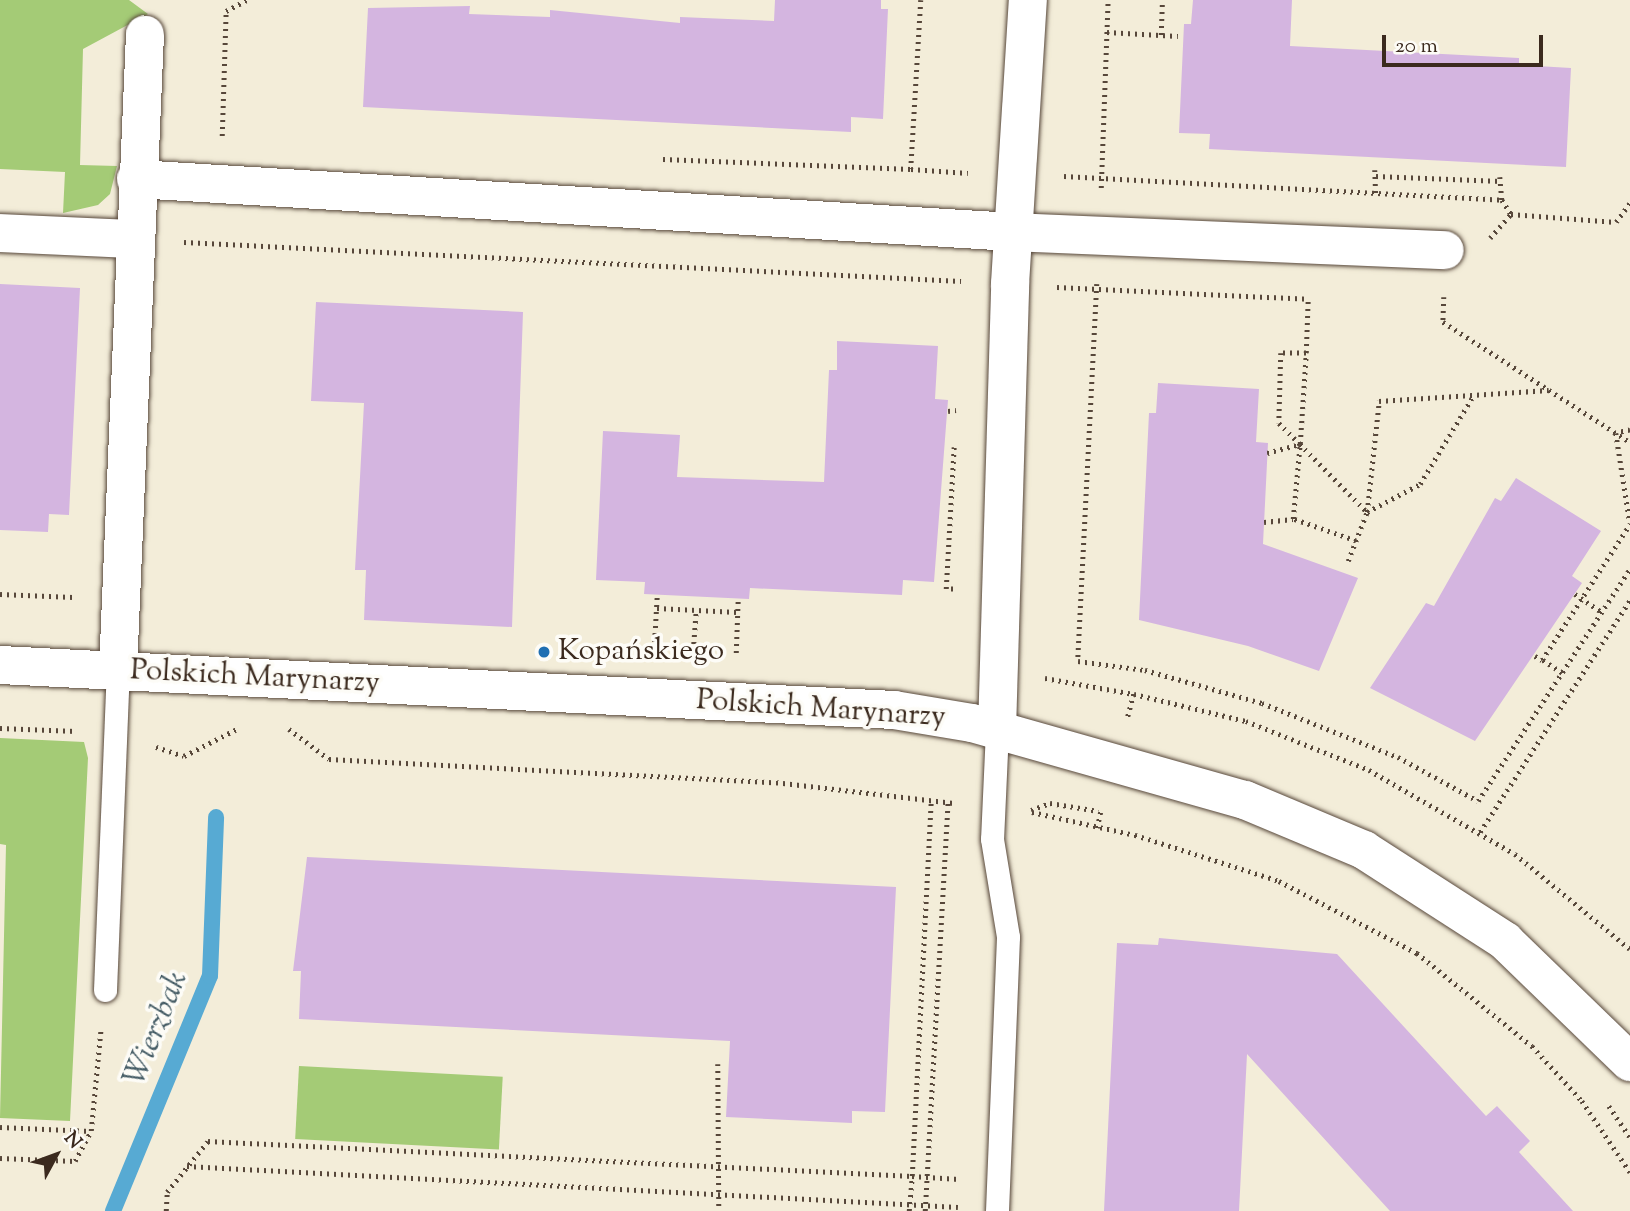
<!DOCTYPE html>
<html>
<head>
<meta charset="utf-8">
<style>
	body { margin:0 }
	#map { position:relative; width:1630px; height:1211px; overflow:hidden; background:#f3edd9; font-family:"Sorts Mill Goudy",serif }
	div>[style] { position:absolute }
	.green>* { inset:0; background:#a4cb76; transform-origin:0 0 }
	.stream>* { height:16px; margin:-8px; padding:0 8px; transform-origin:8px; border-radius:8px; background:#57aad3 }
	.building>* { inset:0; background:#d4b5e0 }
	.path>* { height:4.5px; margin-top:-2.25px; transform-origin:0; background:repeating-linear-gradient(90deg,#57473a 0 2px,transparent 0 7px) }
	.roads { filter:drop-shadow(0 0 2px #57473a) drop-shadow(0 0 2px #57473a) }
	.lane>* { height:23px; margin:-11.5px; padding:0 11.5px; transform-origin:11.5px; border-radius:11.5px; background:#fff }
	.street>* { height:38px; margin:-19px; padding:0 19px; transform-origin:19px; border-radius:19px; background:#fff }
	.dots>* { width:19px; height:19px; translate:-50% -50%; box-sizing:border-box; border:4px solid #fdfcf7; border-radius:50% }
	span { translate:-50% -50%; white-space:nowrap; text-align:center; line-height:1.15; -webkit-text-stroke:7px #fdfcf7; paint-order:stroke }
	.poi-label { font-size:30px; color:#3b2a1e }
	.left { translate:0 -50%; text-align:left }
	.street-label { font-size:30px; color:#3b2a1e }
	.water-label { font-size:32px; color:#465d66; font-style:italic }
	.north { position:absolute; left:21px; top:1120px; width:70px; height:70px; -webkit-text-stroke:5px #fdfcf7; paint-order:stroke; rotate:49deg; font-size:19px; font-weight:700; line-height:28px; text-align:center; color:#3b2a1e }
	.north::after { content:''; display:block; margin:auto; width:24px; height:32px; background:#3b2a1e; clip-path:polygon(50% 0,100% 100%,50% 72%,0 100%) }
	.scale { position:absolute; left:1382px; top:35px; width:161px; height:32px; box-sizing:border-box; border:4px solid #3b2a1e; border-top:0; padding-left:9px; font-size:21px; line-height:24px; white-space:nowrap; color:#3b2a1e; -webkit-text-stroke:5px #fdfcf7; paint-order:stroke }
</style>
</head>
<body>
<div id="map">
	<div class="green">
		<div style="clip-path:polygon(0 0,129px 0,148px 14px,83px 49px,80px 165px,117px 166px,110px 194px,98px 205px,63px 213px,65px 172px,0 169px)"></div>
		<div style="clip-path:polygon(0 738px,84px 742px,88px 758px,70px 1121px,0 1118px,6px 845px,0 844px)"></div>
		<div style="left:299px;top:1066px;width:204px;height:73px;rotate:3deg"></div>
	</div>
	<div class="stream">
		<div style="left:113px;top:1211px;width:254px;rotate:-67.6deg"></div>
		<div style="left:210px;top:976px;width:159px;rotate:-87.8deg"></div>
	</div>
	<div class="building">
		<div style="clip-path:polygon(775px 0,881px 0,881px 9px,888px 9px,883px 119px,851px 117px,851px 132px,363px 107px,368px 8px,470px 6px,469px 14px,550px 17px,550px 10px,680px 23px,680px 17px,774px 21px)"></div>
		<div style="clip-path:polygon(1193px 0,1292px 0,1290px 46px,1519px 58px,1519px 65px,1571px 68px,1566px 167px,1209px 149px,1210px 134px,1179px 133px,1184px 24px,1191px 24px)"></div>
		<div style="clip-path:polygon(0 284px,80px 288px,69px 515px,49px 514px,48px 532px,0 530px)"></div>
		<div style="clip-path:polygon(316px 302px,523px 312px,512px 627px,364px 620px,366px 570px,355px 570px,364px 403px,311px 401px)"></div>
		<div style="clip-path:polygon(837px 341px,938px 346px,935px 399px,948px 400px,934px 582px,903px 580px,902px 595px,750px 588px,749px 599px,644px 594px,645px 582px,596px 580px,603px 431px,680px 435px,677px 477px,824px 482px,829px 370px,837px 370px)"></div>
		<div style="clip-path:polygon(1158px 383px,1259px 389px,1256px 442px,1268px 443px,1263px 544px,1358px 578px,1319px 671px,1248px 646px,1139px 620px,1149px 413px,1156px 413px)"></div>
		<div style="clip-path:polygon(1516px 478px,1601px 531px,1572px 576px,1582px 583px,1475px 741px,1370px 688px,1426px 603px,1434px 606px,1495px 498px,1501px 501px)"></div>
		<div style="clip-path:polygon(307px 857px,896px 887px,885px 1112px,852px 1111px,852px 1123px,726px 1117px,730px 1041px,299px 1019px,301px 971px,293px 971px)"></div>
		<div style="clip-path:polygon(1159px 938px,1337px 954px,1486px 1116px,1497px 1106px,1530px 1141px,1519px 1152px,1573px 1211px,1390px 1211px,1247px 1054px,1239px 1211px,1104px 1211px,1117px 943px,1158px 945px)"></div>
	</div>
	<div class="path">
		<div style="left:921px;top:0;width:169px;rotate:93.4deg"></div>
		<div style="left:911px;top:169px;width:57px;rotate:4deg"></div>
		<div style="left:1107px;top:32px;width:71px;rotate:3.2deg"></div>
		<div style="left:1161px;top:35px;width:35px;rotate:-88deg"></div>
		<div style="left:222px;top:136px;width:125px;rotate:-88.2deg"></div>
		<div style="left:226px;top:11px;width:24px;rotate:-28deg"></div>
		<div style="left:663px;top:159px;width:248px;rotate:2.3deg"></div>
		<div style="left:1375px;top:170px;width:23px;rotate:88deg"></div>
		<div style="left:1064px;top:176px;width:439px;rotate:3.1deg"></div>
		<div style="left:1502px;top:200px;width:17px;rotate:57deg"></div>
		<div style="left:1376px;top:176px;width:125px;rotate:2.3deg"></div>
		<div style="left:1500px;top:177px;width:23px;rotate:85deg"></div>
		<div style="left:1101px;top:188px;width:188px;rotate:-87.9deg"></div>
		<div style="left:1490px;top:238px;width:32px;rotate:-49deg"></div>
		<div style="left:1511px;top:214px;width:105px;rotate:4.4deg"></div>
		<div style="left:1616px;top:222px;width:24px;rotate:-54deg"></div>
		<div style="left:184px;top:242px;width:778px;rotate:2.87deg"></div>
		<div style="left:1097px;top:284px;width:377px;rotate:92.9deg"></div>
		<div style="left:1078px;top:661px;width:68px;rotate:7.7deg"></div>
		<div style="left:1145px;top:670px;width:122px;rotate:15.8deg"></div>
		<div style="left:1262px;top:703px;width:146px;rotate:21.7deg"></div>
		<div style="left:1398px;top:757px;width:91px;rotate:28.8deg"></div>
		<div style="left:1478px;top:801px;width:277px;rotate:-56.8deg"></div>
		<div style="left:1057px;top:287px;width:251px;rotate:2.7deg"></div>
		<div style="left:1444px;top:297px;width:25px;rotate:92deg"></div>
		<div style="left:1443px;top:322px;width:222px;rotate:32.7deg"></div>
		<div style="left:1306px;top:353px;width:55px;rotate:-87.9deg"></div>
		<div style="left:948px;top:411px;width:8px;rotate:-7deg"></div>
		<div style="left:1630px;top:430px;width:14px;rotate:168deg"></div>
		<div style="left:1616px;top:433px;width:91px;rotate:81.2deg"></div>
		<div style="left:1267px;top:453px;width:34px;rotate:-15deg"></div>
		<div style="left:1264px;top:522px;width:29px;rotate:-6deg"></div>
		<div style="left:1356px;top:541px;width:67px;rotate:-160.8deg"></div>
		<div style="left:1293px;top:519px;width:75px;rotate:-84.7deg"></div>
		<div style="left:1300px;top:444px;width:91px;rotate:-86.2deg"></div>
		<div style="left:1306px;top:353px;width:25px;rotate:180deg"></div>
		<div style="left:1281px;top:353px;width:70px;rotate:91.6deg"></div>
		<div style="left:1279px;top:423px;width:30px;rotate:45deg"></div>
		<div style="left:1300px;top:444px;width:95px;rotate:45.4deg"></div>
		<div style="left:1367px;top:512px;width:60px;rotate:-27.8deg"></div>
		<div style="left:1420px;top:484px;width:103px;rotate:-58.9deg"></div>
		<div style="left:1348px;top:561px;width:53px;rotate:-68.8deg"></div>
		<div style="left:1367px;top:512px;width:112px;rotate:-83.8deg"></div>
		<div style="left:1379px;top:401px;width:170px;rotate:-3.7deg"></div>
		<div style="left:953px;top:589px;width:7px;rotate:180deg"></div>
		<div style="left:946px;top:589px;width:142px;rotate:-86.8deg"></div>
		<div style="left:0;top:594px;width:73px;rotate:2.4deg"></div>
		<div style="left:1575px;top:594px;width:32px;rotate:34deg"></div>
		<div style="left:657px;top:608px;width:80px;rotate:2.9deg"></div>
		<div style="left:654px;top:649px;width:54px;rotate:-86.8deg"></div>
		<div style="left:693px;top:651px;width:41px;rotate:-85.8deg"></div>
		<div style="left:736px;top:653px;width:54px;rotate:-87.9deg"></div>
		<div style="left:1535px;top:656px;width:8px;rotate:30deg"></div>
		<div style="left:1562px;top:673px;width:24px;rotate:-147deg"></div>
		<div style="left:1542px;top:660px;width:162px;rotate:-57.1deg"></div>
		<div style="left:1045px;top:678px;width:90px;rotate:10.2deg"></div>
		<div style="left:1134px;top:694px;width:27px;rotate:105deg"></div>
		<div style="left:1134px;top:694px;width:115px;rotate:13.6deg"></div>
		<div style="left:1246px;top:721px;width:132px;rotate:21.7deg"></div>
		<div style="left:1369px;top:770px;width:168px;rotate:29.9deg"></div>
		<div style="left:1515px;top:854px;width:149px;rotate:39.6deg"></div>
		<div style="left:0;top:728px;width:76px;rotate:2.3deg"></div>
		<div style="left:289px;top:729px;width:50px;rotate:36.9deg"></div>
		<div style="left:329px;top:759px;width:455px;rotate:3deg"></div>
		<div style="left:783px;top:783px;width:172px;rotate:6.7deg"></div>
		<div style="left:156px;top:747px;width:29px;rotate:18deg"></div>
		<div style="left:184px;top:756px;width:62px;rotate:-27deg"></div>
		<div style="left:1031px;top:810px;width:20px;rotate:-20deg"></div>
		<div style="left:1050px;top:803px;width:49px;rotate:9.5deg"></div>
		<div style="left:1032px;top:812px;width:106px;rotate:12.6deg"></div>
		<div style="left:1135px;top:835px;width:151px;rotate:17.7deg"></div>
		<div style="left:1279px;top:881px;width:156px;rotate:27.6deg"></div>
		<div style="left:1417px;top:953px;width:148px;rotate:39deg"></div>
		<div style="left:1532px;top:1046px;width:74px;rotate:47.7deg"></div>
		<div style="left:1582px;top:1101px;width:86px;rotate:55.9deg"></div>
		<div style="left:1097px;top:828px;width:19px;rotate:-78deg"></div>
		<div style="left:1480px;top:832px;width:276px;rotate:-57.1deg"></div>
		<div style="left:718px;top:1064px;width:147px;rotate:89.6deg"></div>
		<div style="left:1609px;top:1106px;width:37px;rotate:56deg"></div>
		<div style="left:0;top:1127px;width:91px;rotate:2.5deg"></div>
		<div style="left:0;top:1158px;width:75px;rotate:2.3deg"></div>
		<div style="left:75px;top:1161px;width:34px;rotate:-62deg"></div>
		<div style="left:91px;top:1131px;width:103px;rotate:-84.5deg"></div>
		<div style="left:187px;top:1166px;width:772px;rotate:3.04deg"></div>
		<div style="left:166px;top:1211px;width:19px;rotate:-87deg"></div>
		<div style="left:167px;top:1192px;width:65px;rotate:-51.2deg"></div>
		<div style="left:208px;top:1141px;width:705px;rotate:2.85deg"></div>
		<div style="left:912px;top:1176px;width:376px;rotate:-87.1deg"></div>
		<div style="left:909px;top:1211px;width:35px;rotate:-85deg"></div>
		<div style="left:912px;top:1176px;width:47px;rotate:3.7deg"></div>
		<div style="left:925px;top:1211px;width:410px;rotate:-86.8deg"></div>
	</div>
	<div class="roads">
		<div class="lane">
			<div style="left:997px;top:730px;width:109px;rotate:92.6deg"></div>
			<div style="left:992px;top:839px;width:99px;rotate:80.7deg"></div>
			<div style="left:1008px;top:937px;width:274px;rotate:92.3deg"></div>
			<div style="left:105px;top:990px;width:320px;rotate:-87.7deg"></div>
		</div>
		<div class="street">
			<div style="left:136px;top:179px;width:878px;rotate:3.46deg"></div>
			<div style="left:1012px;top:232px;width:433px;rotate:2.4deg"></div>
			<div style="left:0;top:233px;width:134px;rotate:2.6deg"></div>
			<div style="left:0;top:665px;width:895px;rotate:2.88deg"></div>
			<div style="left:894px;top:710px;width:79px;rotate:9.5deg"></div>
			<div style="left:972px;top:723px;width:284px;rotate:15.8deg"></div>
			<div style="left:1245px;top:800px;width:129px;rotate:22.8deg"></div>
			<div style="left:1364px;top:850px;width:168px;rotate:32.8deg"></div>
			<div style="left:1505px;top:941px;width:174px;rotate:44.1deg"></div>
			<div style="left:118px;top:670px;width:636px;rotate:-87.57deg"></div>
			<div style="left:997px;top:730px;width:446px;rotate:-88.3deg"></div>
			<div style="left:1010px;top:284px;width:285px;rotate:-86.4deg"></div>
		</div>
	</div>
	<div class="dots">
		<div style="left:544px;top:652px;background:#1f6fb2"></div>
	</div>
	<div class="poi-label">
		<span class="left" style="left:558px;top:652px">Kopańskiego</span>
	</div>
	<div class="street-label">
		<span style="left:255px;top:678px;rotate:3deg">Polskich Marynarzy</span>
		<span style="left:821px;top:710px;rotate:4deg">Polskich Marynarzy</span>
	</div>
	<div class="water-label">
		<span style="left:157px;top:1029px;rotate:-68deg">Wierzbak</span>
	</div>
	<div class="north">N</div>
	<div class="scale">20 m</div>
</div>
</body>
</html>
